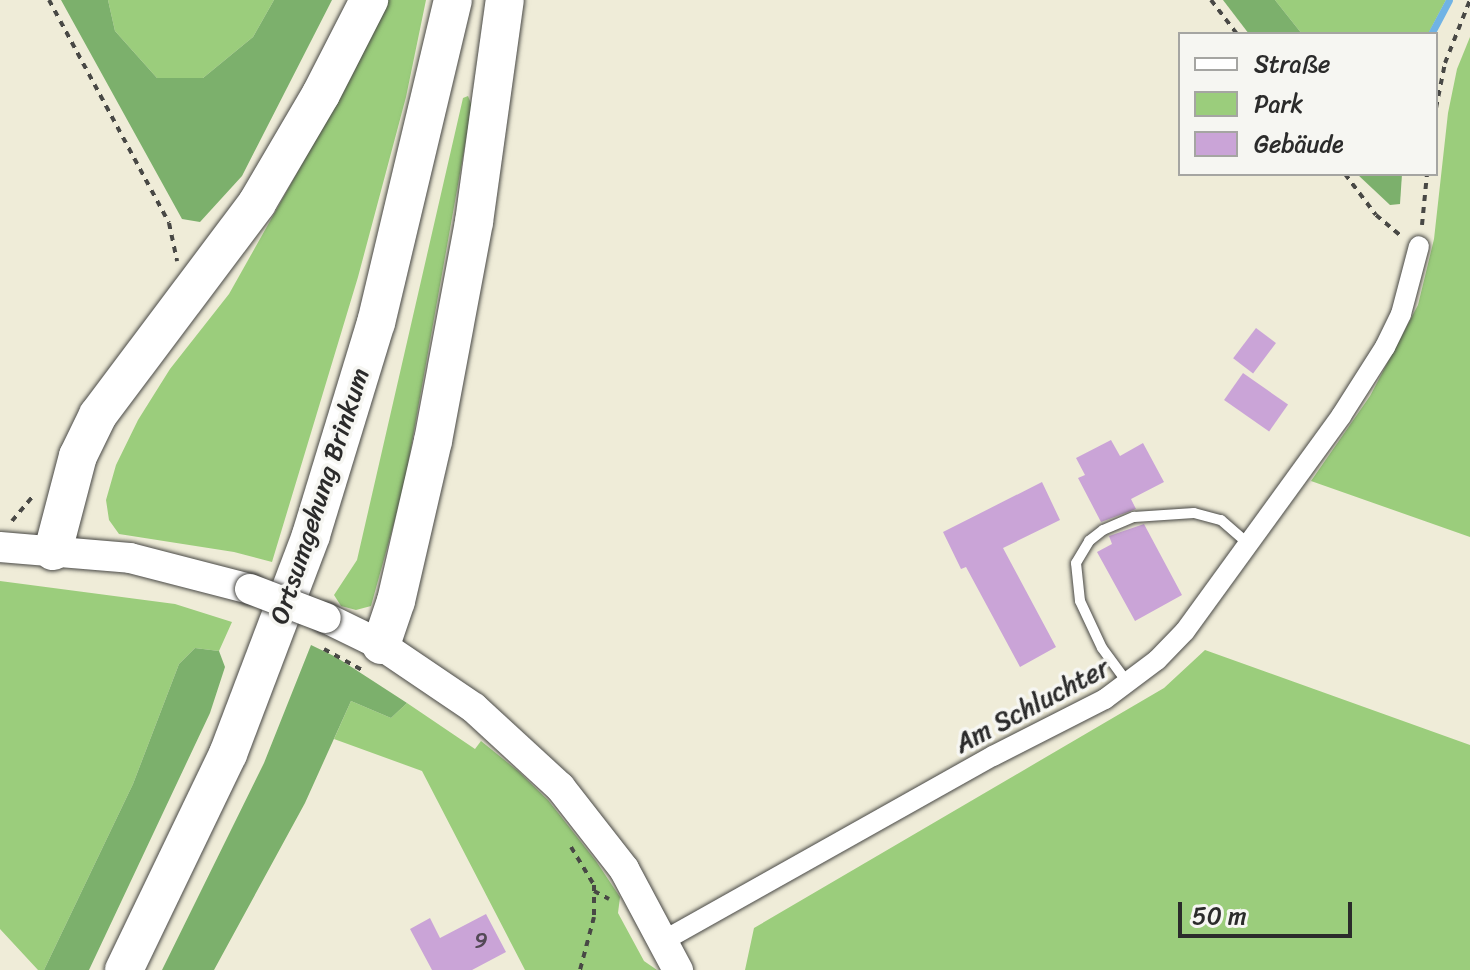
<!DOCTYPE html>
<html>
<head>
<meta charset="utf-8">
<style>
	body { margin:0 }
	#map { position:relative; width:1470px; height:970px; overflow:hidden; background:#efecd8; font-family:Sriracha,sans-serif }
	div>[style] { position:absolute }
	.green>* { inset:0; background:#9bcd7c }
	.forest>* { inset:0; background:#7cb06c }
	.stream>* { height:7px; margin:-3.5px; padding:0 3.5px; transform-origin:3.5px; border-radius:3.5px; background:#70b3e5 }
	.building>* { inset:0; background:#caa4d7; transform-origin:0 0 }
	.path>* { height:4px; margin-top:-2px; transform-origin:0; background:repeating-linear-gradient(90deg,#484845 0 6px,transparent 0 12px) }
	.roads { filter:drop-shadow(0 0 2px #484845) drop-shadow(0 0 2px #484845) }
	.lane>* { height:10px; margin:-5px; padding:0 5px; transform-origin:5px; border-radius:5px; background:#fff }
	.street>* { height:20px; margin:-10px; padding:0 10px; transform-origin:10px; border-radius:10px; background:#fff }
	.secondary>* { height:30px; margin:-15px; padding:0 15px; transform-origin:15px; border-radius:15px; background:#fff }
	.highway>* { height:38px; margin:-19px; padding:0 19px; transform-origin:19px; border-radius:19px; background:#fff }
	.bridges { filter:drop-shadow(0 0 2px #484845) drop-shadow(0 0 2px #484845) }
	.secondary-bridge>* { height:30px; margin:-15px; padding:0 15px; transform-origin:15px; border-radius:15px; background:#fff }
	span { translate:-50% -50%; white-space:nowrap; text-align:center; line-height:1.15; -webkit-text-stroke:7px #f6f6f2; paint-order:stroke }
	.number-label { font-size:22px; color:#534956 }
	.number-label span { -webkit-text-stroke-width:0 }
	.street-label { font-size:26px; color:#2b2b2b }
	.legend { position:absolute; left:1178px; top:32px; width:260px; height:144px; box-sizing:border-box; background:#f6f6f2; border:2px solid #a5a5a2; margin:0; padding:10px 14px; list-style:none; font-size:24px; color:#2b2b2b }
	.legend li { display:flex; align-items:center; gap:16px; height:40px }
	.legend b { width:40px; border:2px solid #a5a5a2 }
	.scale { position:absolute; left:1178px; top:902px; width:174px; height:36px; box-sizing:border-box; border:4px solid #2b2b2b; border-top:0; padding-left:10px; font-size:24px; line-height:28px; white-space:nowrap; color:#2b2b2b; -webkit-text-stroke:6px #f6f6f2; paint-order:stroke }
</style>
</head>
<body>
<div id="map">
	<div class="green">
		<div style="clip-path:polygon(108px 0,274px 0,253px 37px,203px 78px,157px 78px,115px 31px)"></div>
		<div style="clip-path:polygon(385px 0,426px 0,406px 97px,358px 277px,272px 562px,234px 552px,119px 534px,109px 520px,106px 500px,116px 465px,138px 420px,170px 369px,229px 294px,355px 70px)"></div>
		<div style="clip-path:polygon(1275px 0,1446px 0,1428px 34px,1302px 34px)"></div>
		<div style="clip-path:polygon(1470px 37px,1470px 537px,1311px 481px,1370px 396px,1418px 305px,1434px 239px,1448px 113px,1457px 69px)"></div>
		<div style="clip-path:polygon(468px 96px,472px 106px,404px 487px,371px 606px,356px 610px,341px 606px,334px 595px,357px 560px,463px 98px)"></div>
		<div style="clip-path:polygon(0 581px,175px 604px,232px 622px,219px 651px,195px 648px,179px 664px,133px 784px,44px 970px,38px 970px,0 929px)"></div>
		<div style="clip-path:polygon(1205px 650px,1470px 745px,1470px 970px,745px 970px,754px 928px,1164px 688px)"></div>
		<div style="clip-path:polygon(351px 701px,391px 718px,407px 703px,475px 749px,481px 741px,518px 771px,548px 800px,596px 861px,620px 897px,618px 913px,644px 961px,657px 970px,525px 970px,422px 771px,334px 739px)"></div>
	</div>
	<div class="forest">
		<div style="clip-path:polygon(61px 0,108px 0,115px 31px,157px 78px,203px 78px,253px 37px,274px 0,332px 0,242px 176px,200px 222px,182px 219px)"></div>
		<div style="clip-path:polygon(1223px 0,1275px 0,1302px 34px,1249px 34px)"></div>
		<div style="clip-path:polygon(1357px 174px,1402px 174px,1400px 204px,1390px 205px)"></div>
		<div style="clip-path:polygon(311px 645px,336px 657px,407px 703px,391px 718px,351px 701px,305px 803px,214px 970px,162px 970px,264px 763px)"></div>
		<div style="clip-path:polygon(195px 648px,219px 651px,225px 667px,210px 713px,89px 970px,44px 970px,133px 784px,179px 664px)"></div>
	</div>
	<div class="stream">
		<div style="left:1431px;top:34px;width:38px;rotate:-62deg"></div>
	</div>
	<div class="building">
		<div style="left:1256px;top:328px;width:25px;height:38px;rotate:37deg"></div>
		<div style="left:1243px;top:373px;width:55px;height:33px;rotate:35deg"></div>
		<div style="clip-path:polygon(1111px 440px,1120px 456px,1143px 443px,1164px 482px,1131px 499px,1136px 509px,1101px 522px,1078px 478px,1085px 475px,1076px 458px)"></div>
		<div style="clip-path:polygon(1042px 482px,1060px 520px,1003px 548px,1056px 647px,1020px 667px,966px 567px,961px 569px,943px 532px)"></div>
		<div style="clip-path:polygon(1144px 524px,1182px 595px,1135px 621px,1097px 552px,1112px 544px,1109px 536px)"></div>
		<div style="clip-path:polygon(486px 914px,506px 952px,472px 970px,432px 970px,410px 929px,430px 918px,440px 938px)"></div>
	</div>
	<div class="path">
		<div style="left:49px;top:0;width:253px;rotate:61.7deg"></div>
		<div style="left:169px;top:223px;width:39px;rotate:78deg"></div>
		<div style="left:1211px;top:0;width:43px;rotate:52.6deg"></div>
		<div style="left:1436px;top:108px;width:46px;rotate:-78.7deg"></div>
		<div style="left:1445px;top:63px;width:68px;rotate:-68.4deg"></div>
		<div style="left:1345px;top:174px;width:51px;rotate:52.9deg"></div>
		<div style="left:1376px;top:215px;width:34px;rotate:40deg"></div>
		<div style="left:1422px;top:225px;width:51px;rotate:-84.4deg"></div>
		<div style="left:12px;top:521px;width:35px;rotate:-50deg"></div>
		<div style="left:324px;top:649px;width:43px;rotate:28.9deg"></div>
		<div style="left:571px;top:847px;width:44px;rotate:58.8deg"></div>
		<div style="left:594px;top:885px;width:32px;rotate:90deg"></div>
		<div style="left:594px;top:917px;width:55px;rotate:104.8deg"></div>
		<div style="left:594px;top:891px;width:17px;rotate:28deg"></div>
	</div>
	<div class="roads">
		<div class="lane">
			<div style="left:1127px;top:682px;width:42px;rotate:-126.3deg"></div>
			<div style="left:1102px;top:648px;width:52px;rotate:-115.1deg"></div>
			<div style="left:1080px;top:601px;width:38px;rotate:-96deg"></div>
			<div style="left:1076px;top:563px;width:26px;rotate:-59deg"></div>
			<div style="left:1089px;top:541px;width:18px;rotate:-38deg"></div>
			<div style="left:1103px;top:530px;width:34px;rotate:-23deg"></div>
			<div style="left:1134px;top:517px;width:60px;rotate:-3.8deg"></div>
			<div style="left:1194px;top:513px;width:28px;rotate:15deg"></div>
			<div style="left:1221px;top:520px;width:35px;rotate:41deg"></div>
		</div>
		<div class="street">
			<div style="left:663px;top:941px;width:378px;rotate:-29.3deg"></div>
			<div style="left:993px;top:756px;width:126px;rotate:-27deg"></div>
			<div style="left:1105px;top:699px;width:65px;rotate:-36.9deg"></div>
			<div style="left:1157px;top:660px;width:40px;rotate:-46deg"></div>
			<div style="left:1185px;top:631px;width:266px;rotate:-54deg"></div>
			<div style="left:1341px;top:416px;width:82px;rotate:-57.5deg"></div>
			<div style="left:1385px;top:347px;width:37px;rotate:-64deg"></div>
			<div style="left:1401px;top:314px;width:70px;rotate:-75.2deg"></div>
		</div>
		<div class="secondary">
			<div style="left:0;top:547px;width:130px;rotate:4.8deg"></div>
			<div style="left:130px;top:558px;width:124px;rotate:14.5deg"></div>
			<div style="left:326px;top:618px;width:61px;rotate:26.1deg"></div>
			<div style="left:381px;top:645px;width:112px;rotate:34.1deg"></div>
			<div style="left:474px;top:708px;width:117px;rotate:42.6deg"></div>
			<div style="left:560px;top:787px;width:104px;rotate:52deg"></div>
			<div style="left:624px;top:869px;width:115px;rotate:61.9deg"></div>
		</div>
		<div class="highway">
			<div style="left:53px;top:551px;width:98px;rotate:-75.3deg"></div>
			<div style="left:78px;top:456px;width:46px;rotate:-64deg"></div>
			<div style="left:98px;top:415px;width:265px;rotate:-53.1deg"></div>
			<div style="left:257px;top:203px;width:126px;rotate:-59.6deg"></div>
			<div style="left:321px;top:94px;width:106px;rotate:-62.9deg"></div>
			<div style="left:381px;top:645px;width:46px;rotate:-71.2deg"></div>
			<div style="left:396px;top:601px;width:164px;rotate:-77deg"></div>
			<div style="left:433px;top:441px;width:223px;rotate:-79.4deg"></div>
			<div style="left:474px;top:222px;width:224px;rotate:-82.1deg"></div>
			<div style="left:124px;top:970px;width:240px;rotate:-64.3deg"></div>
			<div style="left:228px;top:754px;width:234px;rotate:-69.2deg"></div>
			<div style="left:311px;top:535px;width:222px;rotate:-73deg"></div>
			<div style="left:376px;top:323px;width:332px;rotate:-76.6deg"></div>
		</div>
	</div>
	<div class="bridges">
		<div class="secondary-bridge">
			<div style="left:250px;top:589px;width:81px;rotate:20.9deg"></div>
		</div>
	</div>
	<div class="number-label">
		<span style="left:481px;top:941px">9</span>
	</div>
	<div class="street-label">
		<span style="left:320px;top:496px;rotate:-72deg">Ortsumgehung Brinkum</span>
		<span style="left:1032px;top:706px;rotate:-28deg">Am Schluchter</span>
	</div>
	<ul class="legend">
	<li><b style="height:10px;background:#fff"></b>Straße</li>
	<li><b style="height:22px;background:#9bcd7c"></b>Park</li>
	<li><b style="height:22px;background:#caa4d7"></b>Gebäude</li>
	</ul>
	<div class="scale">50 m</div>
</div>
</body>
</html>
